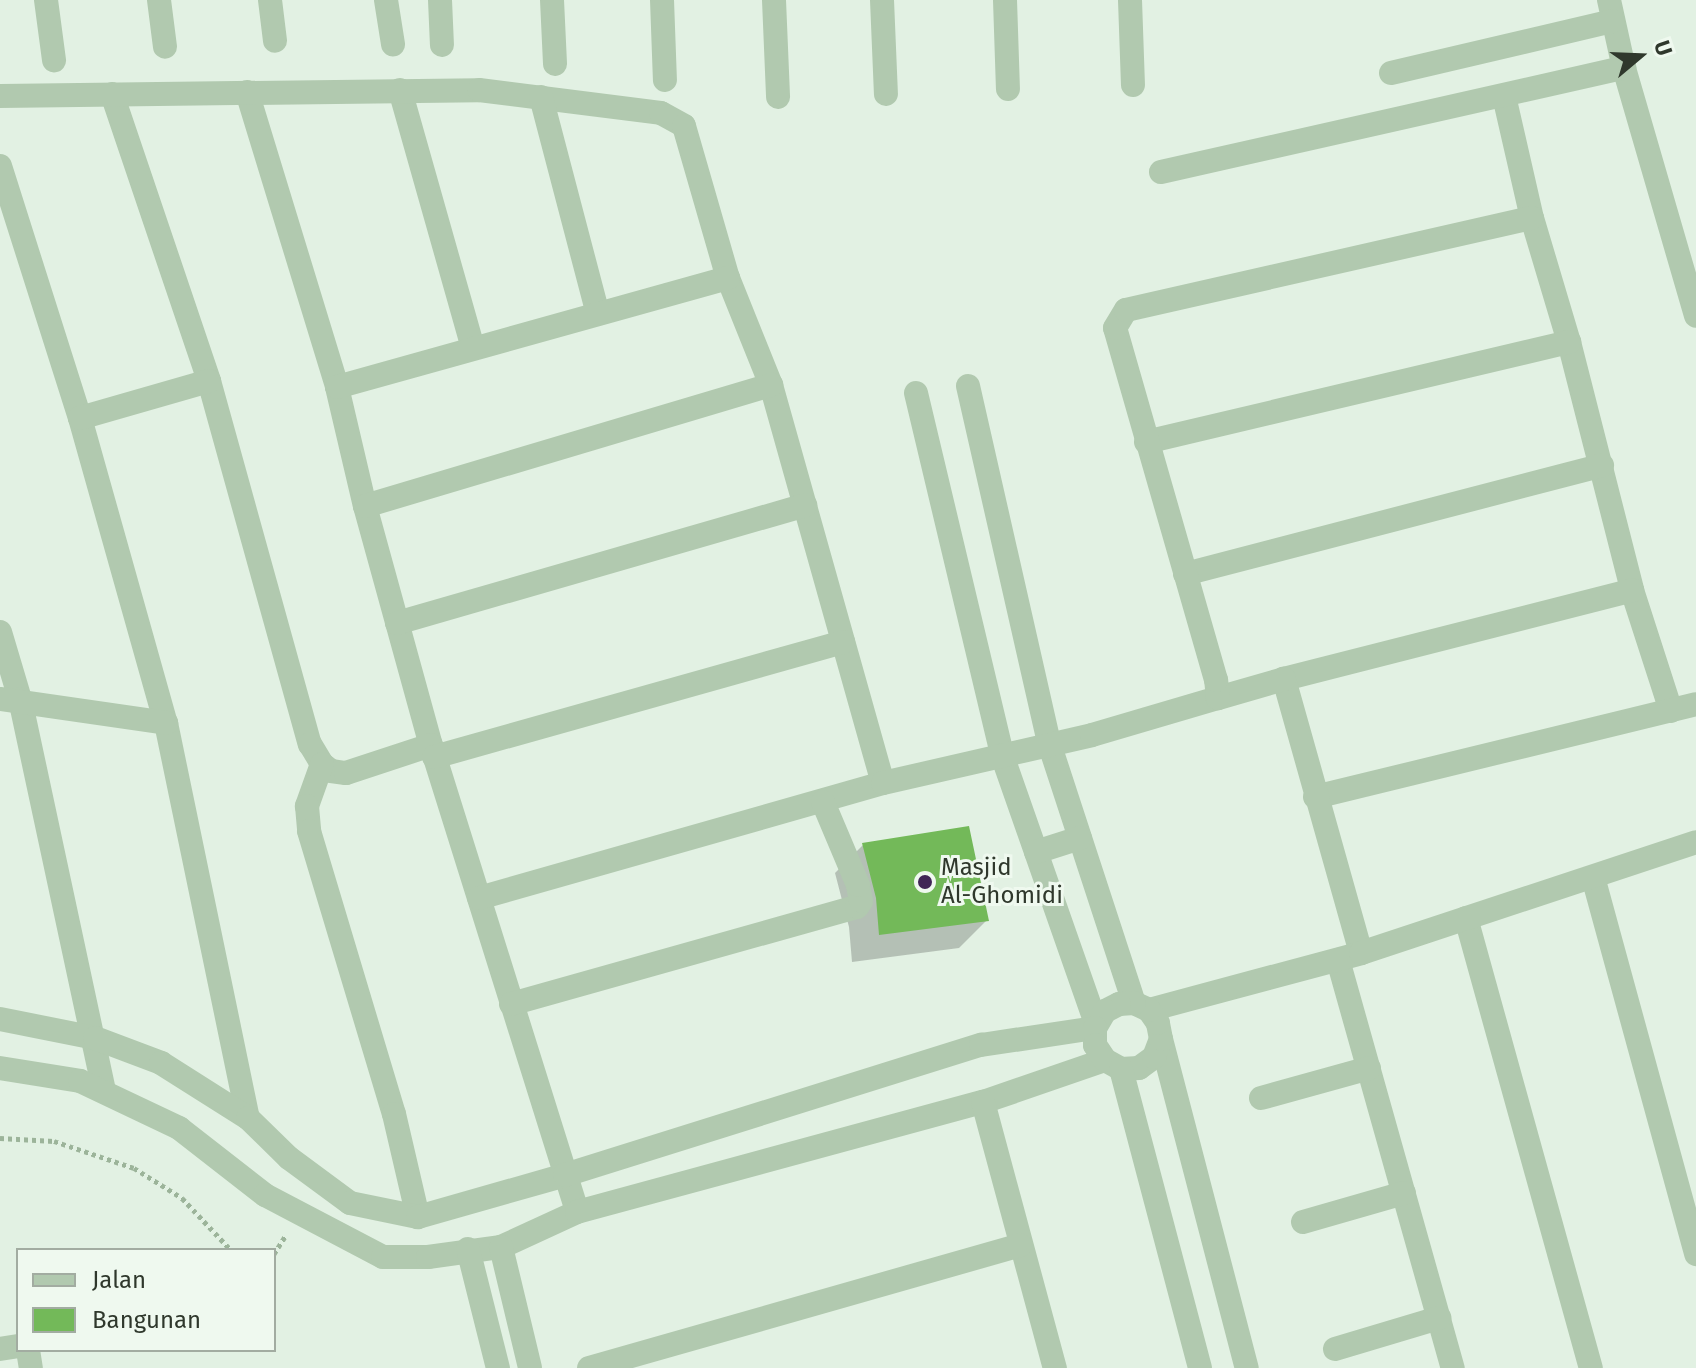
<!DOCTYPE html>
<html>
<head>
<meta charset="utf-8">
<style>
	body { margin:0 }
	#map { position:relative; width:1696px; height:1368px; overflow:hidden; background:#e2f1e3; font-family:"Fira Sans",sans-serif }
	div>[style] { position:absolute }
	.shadow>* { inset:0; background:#0003 }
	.building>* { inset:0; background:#73b959 }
	.path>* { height:5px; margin-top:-2.5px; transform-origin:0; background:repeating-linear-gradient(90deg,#9cb49a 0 4px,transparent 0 8px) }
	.minor>* { height:24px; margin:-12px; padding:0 12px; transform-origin:12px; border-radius:12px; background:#b1c9af }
	.dots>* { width:22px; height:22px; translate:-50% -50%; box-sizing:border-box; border:4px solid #eff9ef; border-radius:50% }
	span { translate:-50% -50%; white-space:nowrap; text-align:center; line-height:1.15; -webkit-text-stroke:6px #eff9ef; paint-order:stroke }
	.poi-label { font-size:24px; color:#2f382c }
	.left { translate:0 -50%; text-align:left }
	.legend { position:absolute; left:16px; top:1248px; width:260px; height:104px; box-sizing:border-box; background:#eff9ef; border:2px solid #a2aca1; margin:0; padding:10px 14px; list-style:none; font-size:24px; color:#2f382c }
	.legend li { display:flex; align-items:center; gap:16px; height:40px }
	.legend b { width:40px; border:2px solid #a2aca1 }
	.north { position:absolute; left:1600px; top:16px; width:80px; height:80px; -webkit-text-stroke:6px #eff9ef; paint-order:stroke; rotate:71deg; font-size:22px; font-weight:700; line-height:32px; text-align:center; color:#2f382c }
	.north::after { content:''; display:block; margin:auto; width:28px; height:36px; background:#2f382c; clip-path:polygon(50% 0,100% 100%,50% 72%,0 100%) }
</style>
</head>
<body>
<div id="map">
	<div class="shadow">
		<div style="clip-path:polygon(863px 845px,987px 920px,959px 948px,852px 962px,849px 927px,835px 873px)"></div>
	</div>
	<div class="building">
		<div style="clip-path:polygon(969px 826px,989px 921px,879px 935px,876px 898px,862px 843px)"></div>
	</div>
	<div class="path">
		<div style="left:0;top:1138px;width:54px;rotate:3.2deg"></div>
		<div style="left:54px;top:1141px;width:84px;rotate:18.6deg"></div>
		<div style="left:134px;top:1168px;width:57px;rotate:32deg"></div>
		<div style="left:182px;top:1198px;width:71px;rotate:46.7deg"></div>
		<div style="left:274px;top:1254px;width:22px;rotate:-58deg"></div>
	</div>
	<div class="minor">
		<div style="left:46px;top:0;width:61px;rotate:82.4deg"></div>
		<div style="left:159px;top:0;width:47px;rotate:82.7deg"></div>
		<div style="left:270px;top:0;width:41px;rotate:83deg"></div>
		<div style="left:386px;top:0;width:45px;rotate:81deg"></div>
		<div style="left:440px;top:0;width:45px;rotate:87.5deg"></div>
		<div style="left:552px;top:0;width:64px;rotate:87.3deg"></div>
		<div style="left:662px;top:0;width:80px;rotate:87.9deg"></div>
		<div style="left:774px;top:0;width:97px;rotate:87.6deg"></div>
		<div style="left:882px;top:0;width:94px;rotate:87.6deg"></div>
		<div style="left:1005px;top:0;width:89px;rotate:88.1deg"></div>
		<div style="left:1130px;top:0;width:85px;rotate:88deg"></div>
		<div style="left:1609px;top:0;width:70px;rotate:77.6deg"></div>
		<div style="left:1624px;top:68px;width:258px;rotate:73.8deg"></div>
		<div style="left:1391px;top:73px;width:228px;rotate:-13.2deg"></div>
		<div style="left:400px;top:90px;width:268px;rotate:74.2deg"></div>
		<div style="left:247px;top:92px;width:308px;rotate:73deg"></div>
		<div style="left:337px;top:387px;width:122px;rotate:76.8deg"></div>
		<div style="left:365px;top:506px;width:248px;rotate:74.6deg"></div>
		<div style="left:431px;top:745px;width:489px;rotate:72.6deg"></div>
		<div style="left:112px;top:94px;width:303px;rotate:71.3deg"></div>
		<div style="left:209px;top:381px;width:377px;rotate:74.5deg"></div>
		<div style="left:310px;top:744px;width:23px;rotate:59deg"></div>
		<div style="left:322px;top:764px;width:11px;rotate:38deg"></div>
		<div style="left:331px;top:771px;width:15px;rotate:8deg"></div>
		<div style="left:346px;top:773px;width:89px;rotate:-18.2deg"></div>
		<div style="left:0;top:96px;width:479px;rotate:-0.7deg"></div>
		<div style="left:479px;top:90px;width:183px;rotate:7.2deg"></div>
		<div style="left:661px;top:113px;width:26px;rotate:29deg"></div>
		<div style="left:684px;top:126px;width:158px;rotate:73.9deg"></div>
		<div style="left:728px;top:278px;width:115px;rotate:68.1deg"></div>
		<div style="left:771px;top:385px;width:413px;rotate:74.3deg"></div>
		<div style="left:883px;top:783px;width:420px;rotate:164.1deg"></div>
		<div style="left:1504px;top:96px;width:125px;rotate:77.1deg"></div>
		<div style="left:1532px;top:218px;width:129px;rotate:73.4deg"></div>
		<div style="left:1569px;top:342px;width:256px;rotate:75.7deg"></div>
		<div style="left:1632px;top:590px;width:127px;rotate:72.1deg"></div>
		<div style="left:541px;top:97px;width:224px;rotate:75.3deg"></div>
		<div style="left:0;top:166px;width:264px;rotate:72.4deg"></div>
		<div style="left:80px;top:418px;width:317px;rotate:74.3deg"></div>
		<div style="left:166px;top:723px;width:403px;rotate:78.3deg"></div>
		<div style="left:1161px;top:172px;width:475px;rotate:-12.7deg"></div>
		<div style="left:968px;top:386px;width:369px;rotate:77.2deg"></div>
		<div style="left:1050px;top:746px;width:270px;rotate:71.9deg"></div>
		<div style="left:337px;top:387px;width:406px;rotate:-15.6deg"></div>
		<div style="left:916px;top:393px;width:372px;rotate:76.6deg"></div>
		<div style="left:1002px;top:755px;width:285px;rotate:70.7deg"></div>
		<div style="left:80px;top:418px;width:134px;rotate:-16deg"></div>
		<div style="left:1146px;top:442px;width:435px;rotate:-13.3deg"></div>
		<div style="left:365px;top:506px;width:424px;rotate:-16.6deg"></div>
		<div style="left:1185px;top:574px;width:431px;rotate:-14.6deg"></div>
		<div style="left:397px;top:623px;width:425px;rotate:-16.1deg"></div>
		<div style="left:0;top:632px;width:70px;rotate:73.4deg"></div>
		<div style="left:20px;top:699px;width:401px;rotate:77.9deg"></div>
		<div style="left:1284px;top:679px;width:359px;rotate:-14.3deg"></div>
		<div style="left:0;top:699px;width:168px;rotate:8.2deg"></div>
		<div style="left:434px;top:757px;width:425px;rotate:-15.7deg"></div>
		<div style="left:322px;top:764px;width:45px;rotate:109.7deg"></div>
		<div style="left:307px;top:806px;width:25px;rotate:85deg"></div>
		<div style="left:309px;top:831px;width:295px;rotate:73.3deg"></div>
		<div style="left:394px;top:1114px;width:106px;rotate:76.9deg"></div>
		<div style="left:883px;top:783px;width:214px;rotate:-12.9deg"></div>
		<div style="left:1092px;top:735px;width:131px;rotate:-16.4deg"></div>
		<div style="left:1315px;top:797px;width:392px;rotate:-13.7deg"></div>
		<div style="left:1036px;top:852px;width:46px;rotate:-17.7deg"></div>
		<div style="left:1593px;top:877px;width:391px;rotate:74.7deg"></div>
		<div style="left:1466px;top:918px;width:467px;rotate:74.5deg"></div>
		<div style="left:1361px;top:953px;width:285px;rotate:-105.7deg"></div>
		<div style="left:1284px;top:679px;width:69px;rotate:163.9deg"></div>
		<div style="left:1218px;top:698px;width:18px;rotate:-96deg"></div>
		<div style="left:1216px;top:680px;width:366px;rotate:-106deg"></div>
		<div style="left:1115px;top:328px;width:21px;rotate:-59deg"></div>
		<div style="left:1126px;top:310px;width:416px;rotate:-12.8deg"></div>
		<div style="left:1338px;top:960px;width:424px;rotate:74.3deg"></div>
		<div style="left:511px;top:1004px;width:359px;rotate:-15.7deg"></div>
		<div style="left:857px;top:907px;width:7px;rotate:-56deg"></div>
		<div style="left:861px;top:901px;width:16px;rotate:-101deg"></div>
		<div style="left:858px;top:885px;width:90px;rotate:-112.9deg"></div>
		<div style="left:1149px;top:1010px;width:220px;rotate:-15deg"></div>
		<div style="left:1361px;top:953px;width:353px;rotate:-18.3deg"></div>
		<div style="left:0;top:1019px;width:97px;rotate:11.3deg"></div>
		<div style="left:95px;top:1038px;width:71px;rotate:20.7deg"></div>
		<div style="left:161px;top:1063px;width:103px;rotate:32.3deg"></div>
		<div style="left:248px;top:1118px;width:57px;rotate:44.3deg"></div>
		<div style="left:289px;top:1158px;width:76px;rotate:36.4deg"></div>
		<div style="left:350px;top:1203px;width:69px;rotate:11.6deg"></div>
		<div style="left:418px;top:1217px;width:153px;rotate:-15.9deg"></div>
		<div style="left:565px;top:1175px;width:436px;rotate:-17.4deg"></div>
		<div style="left:981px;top:1045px;width:115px;rotate:-8.5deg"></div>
		<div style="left:1161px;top:1039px;width:340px;rotate:75.4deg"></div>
		<div style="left:0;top:1068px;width:81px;rotate:9.2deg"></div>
		<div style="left:80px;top:1081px;width:110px;rotate:25.4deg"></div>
		<div style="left:179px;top:1128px;width:109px;rotate:37.9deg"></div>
		<div style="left:265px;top:1195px;width:133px;rotate:27.7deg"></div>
		<div style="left:383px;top:1257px;width:45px"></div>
		<div style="left:428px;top:1257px;width:74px;rotate:-7.8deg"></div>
		<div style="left:501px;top:1247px;width:84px;rotate:-24.7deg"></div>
		<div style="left:577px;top:1212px;width:421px;rotate:-15.2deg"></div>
		<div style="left:983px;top:1102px;width:129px;rotate:-19deg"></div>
		<div style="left:1105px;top:1060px;width:18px;rotate:29deg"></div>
		<div style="left:1121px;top:1069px;width:18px;rotate:-3deg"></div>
		<div style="left:1139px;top:1068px;width:19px;rotate:-36deg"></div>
		<div style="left:1154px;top:1057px;width:19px;rotate:-69deg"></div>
		<div style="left:1161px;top:1039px;width:16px;rotate:-101deg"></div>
		<div style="left:1158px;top:1023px;width:16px;rotate:-125deg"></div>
		<div style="left:1149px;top:1010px;width:17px;rotate:-155deg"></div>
		<div style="left:1134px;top:1003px;width:15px;rotate:176deg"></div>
		<div style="left:1119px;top:1004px;width:16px;rotate:153deg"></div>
		<div style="left:1105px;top:1011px;width:20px;rotate:120deg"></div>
		<div style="left:1095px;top:1028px;width:17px;rotate:90deg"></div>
		<div style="left:1095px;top:1045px;width:18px;rotate:56deg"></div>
		<div style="left:1121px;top:1069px;width:309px;rotate:75.2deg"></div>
		<div style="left:1261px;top:1098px;width:112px;rotate:-15.5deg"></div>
		<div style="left:983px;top:1102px;width:276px;rotate:74.9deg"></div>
		<div style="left:1303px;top:1222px;width:105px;rotate:-16deg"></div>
		<div style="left:501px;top:1247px;width:124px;rotate:76.5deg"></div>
		<div style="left:468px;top:1249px;width:123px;rotate:75.9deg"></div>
		<div style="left:0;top:1349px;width:18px;rotate:-9deg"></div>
		<div style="left:1335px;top:1349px;width:109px;rotate:-16.6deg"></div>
		<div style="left:28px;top:1350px;width:18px;rotate:81deg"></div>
		<div style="left:589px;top:1368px;width:448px;rotate:-15.9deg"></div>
	</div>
	<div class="dots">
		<div style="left:925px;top:882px;background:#402656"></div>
	</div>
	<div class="poi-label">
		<span class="left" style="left:941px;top:882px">Masjid<br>Al-Ghomidi</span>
	</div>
	<ul class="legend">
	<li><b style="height:10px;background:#b1c9af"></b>Jalan</li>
	<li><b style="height:22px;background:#73b959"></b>Bangunan</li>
	</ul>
	<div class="north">U</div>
</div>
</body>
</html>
